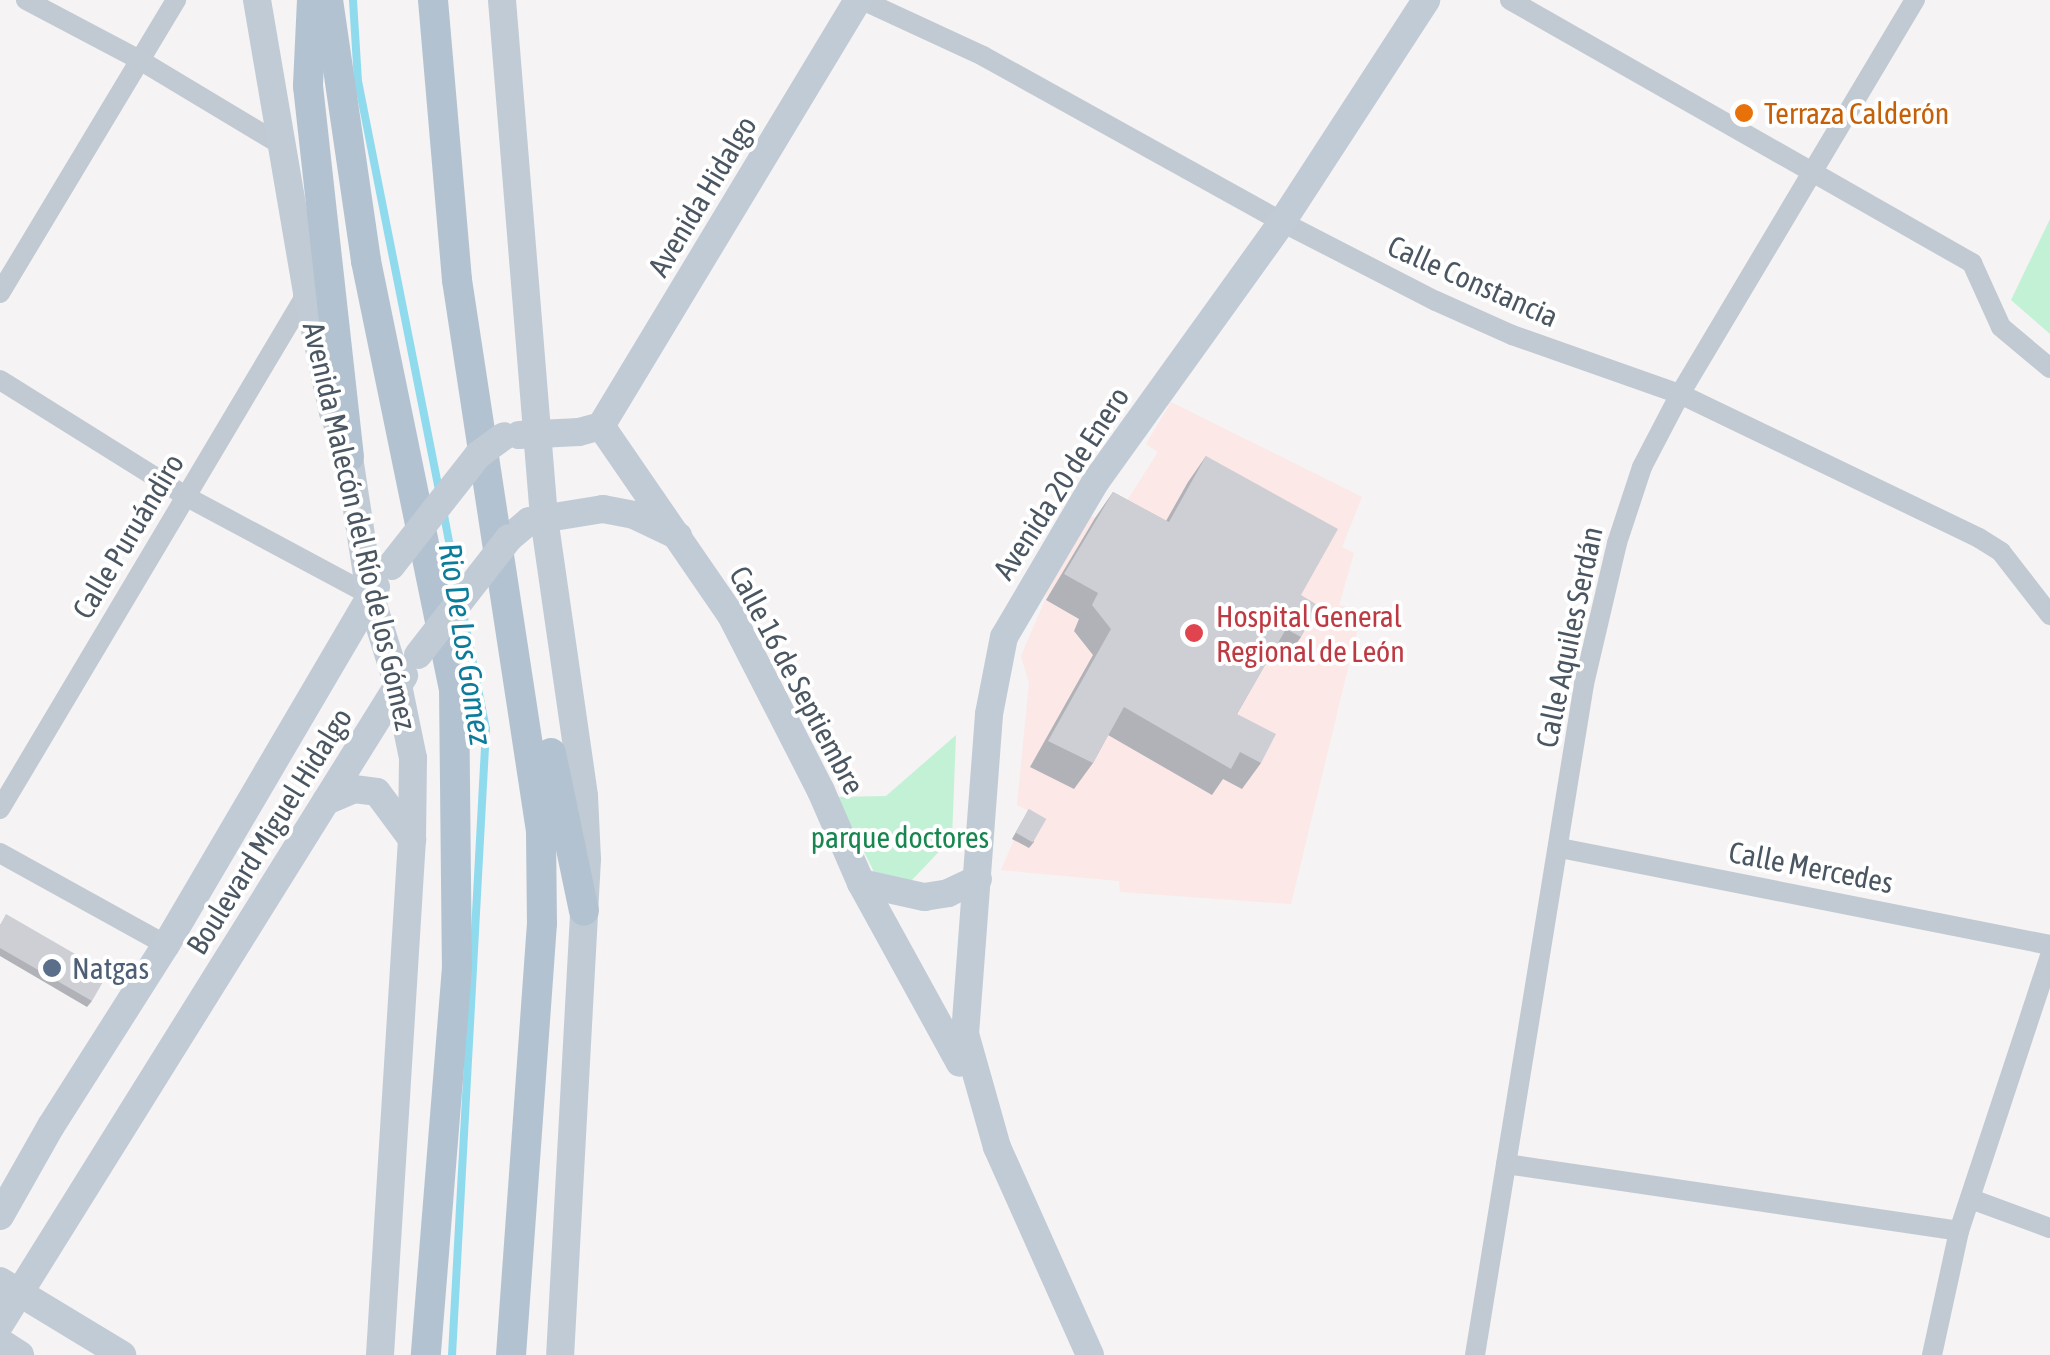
<!DOCTYPE html>
<html>
<head>
<meta charset="utf-8">
<style>
	body { margin:0 }
	#map { position:relative; width:2050px; height:1355px; overflow:hidden; background:#f5f3f3; font-family:"Asap Condensed",sans-serif }
	div>[style] { position:absolute }
	.medical>* { inset:0; background:#fce8e6 }
	.green>* { inset:0; background:#c3f1d5 }
	.stream>* { height:8px; margin:-4px; padding:0 4px; transform-origin:4px; border-radius:4px; background:#90daee }
	.street>* { height:20px; margin:-10px; padding:0 10px; transform-origin:10px; border-radius:10px; background:#c1cad2 }
	.secondary>* { height:28px; margin:-14px; padding:0 14px; transform-origin:14px; border-radius:14px; background:#c1cbd6 }
	.primary>* { height:30px; margin:-15px; padding:0 15px; transform-origin:15px; border-radius:15px; background:#b3c2d1 }
	.secondary-bridge>* { height:28px; margin:-14px; padding:0 14px; transform-origin:14px; border-radius:14px; background:#c1cbd6 }
	.wall>* { inset:0; background:#b0b2b7 }
	.building>* { inset:0; background:#cdcfd5; transform-origin:0 0 }
	.dots>* { width:28px; height:28px; translate:-50% -50%; box-sizing:border-box; border:5px solid #fff; border-radius:50% }
	span { translate:-50% -50%; white-space:nowrap; text-align:center; line-height:1.15; -webkit-text-stroke:8px #fff; paint-order:stroke }
	.food-label { font-size:30px; color:#c56008 }
	.left { translate:0 -50%; text-align:left }
	.street-label { font-size:30px; color:#4a5661 }
	.health-label { font-size:30px; color:#be3a42 }
	.park-label { font-size:30px; color:#17864f }
	.service-label { font-size:30px; color:#4e5e75 }
	.water-label { font-size:32px; color:#0c7c9b; font-style:italic }
</style>
</head>
<body>
<div id="map">
	<div class="medical">
		<div style="clip-path:polygon(1171px 402px,1362px 497px,1342px 547px,1354px 553px,1339px 605px,1362px 610px,1291px 904px,1120px 892px,1119px 881px,1001px 870px,1027px 810px,1017px 805px,1029px 683px,1021px 656px,1045px 600px,1051px 565px,1086px 513px,1111px 526px,1158px 452px,1146px 444px)"></div>
	</div>
	<div class="green">
		<div style="clip-path:polygon(2050px 219px,2050px 334px,2011px 300px)"></div>
		<div style="clip-path:polygon(956px 735px,952px 838px,911px 881px,874px 872px,837px 797px,886px 796px)"></div>
	</div>
	<div class="stream">
		<div style="left:353px;top:0;width:81px;rotate:86.5deg"></div>
		<div style="left:358px;top:81px;width:418px;rotate:78.8deg"></div>
		<div style="left:443px;top:510px;width:80px;rotate:79.2deg"></div>
		<div style="left:452px;top:1355px;width:627px;rotate:-86.89deg"></div>
		<div style="left:486px;top:729px;width:118px;rotate:-101.2deg"></div>
	</div>
	<div class="street">
		<div style="left:26px;top:0;width:127px;rotate:27.8deg"></div>
		<div style="left:138px;top:59px;width:169px;rotate:31deg"></div>
		<div style="left:862px;top:0;width:133px;rotate:24.8deg"></div>
		<div style="left:983px;top:56px;width:342px;rotate:29deg"></div>
		<div style="left:1282px;top:222px;width:173px;rotate:27.2deg"></div>
		<div style="left:1436px;top:301px;width:83px;rotate:24.1deg"></div>
		<div style="left:1512px;top:335px;width:178px;rotate:19.4deg"></div>
		<div style="left:1680px;top:394px;width:332px;rotate:25.7deg"></div>
		<div style="left:1979px;top:538px;width:26px;rotate:32deg"></div>
		<div style="left:2001px;top:552px;width:80px;rotate:52.1deg"></div>
		<div style="left:1510px;top:0;width:532px;rotate:29.65deg"></div>
		<div style="left:1972px;top:263px;width:70px;rotate:65.6deg"></div>
		<div style="left:2001px;top:327px;width:64px;rotate:39.9deg"></div>
		<div style="left:0;top:293px;width:342px;rotate:-59deg"></div>
		<div style="left:0;top:380px;width:221px;rotate:32deg"></div>
		<div style="left:187px;top:497px;width:208px;rotate:28.2deg"></div>
		<div style="left:0;top:809px;width:600px;rotate:-59.25deg"></div>
		<div style="left:1560px;top:848px;width:500px;rotate:11.2deg"></div>
		<div style="left:0;top:853px;width:190px;rotate:29deg"></div>
		<div style="left:1506px;top:1164px;width:458px;rotate:8.4deg"></div>
		<div style="left:1971px;top:1199px;width:84px;rotate:20.2deg"></div>
		<div style="left:1475px;top:1355px;width:680px;rotate:-80.77deg"></div>
		<div style="left:1584px;top:684px;width:145px;rotate:-76.8deg"></div>
		<div style="left:1617px;top:543px;width:80px;rotate:-71.8deg"></div>
		<div style="left:1642px;top:467px;width:82px;rotate:-62.5deg"></div>
		<div style="left:1680px;top:394px;width:459px;rotate:-59.2deg"></div>
		<div style="left:1932px;top:1355px;width:127px;rotate:-77.7deg"></div>
		<div style="left:1959px;top:1231px;width:290px;rotate:-71.7deg"></div>
	</div>
	<div class="secondary">
		<div style="left:257px;top:0;width:297px;rotate:80.3deg"></div>
		<div style="left:307px;top:293px;width:122px;rotate:77.7deg"></div>
		<div style="left:333px;top:412px;width:48px;rotate:70.4deg"></div>
		<div style="left:349px;top:457px;width:140px;rotate:81.3deg"></div>
		<div style="left:370px;top:595px;width:94px;rotate:72.7deg"></div>
		<div style="left:398px;top:685px;width:75px;rotate:78.4deg"></div>
		<div style="left:413px;top:758px;width:81px;rotate:90.7deg"></div>
		<div style="left:412px;top:839px;width:517px;rotate:93.55deg"></div>
		<div style="left:502px;top:0;width:520px;rotate:85.36deg"></div>
		<div style="left:544px;top:518px;width:281px;rotate:81.8deg"></div>
		<div style="left:584px;top:796px;width:63px;rotate:87.3deg"></div>
		<div style="left:587px;top:859px;width:497px;rotate:93.1deg"></div>
		<div style="left:601px;top:426px;width:229px;rotate:55.5deg"></div>
		<div style="left:731px;top:615px;width:198px;rotate:62.9deg"></div>
		<div style="left:821px;top:791px;width:100px;rotate:66.5deg"></div>
		<div style="left:861px;top:883px;width:205px;rotate:61.2deg"></div>
		<div style="left:601px;top:426px;width:498px;rotate:-58.9deg"></div>
		<div style="left:519px;top:435px;width:60px;rotate:-2.9deg"></div>
		<div style="left:579px;top:432px;width:23px;rotate:-15deg"></div>
		<div style="left:509px;top:538px;width:26px;rotate:-40deg"></div>
		<div style="left:529px;top:521px;width:75px;rotate:-9.2deg"></div>
		<div style="left:603px;top:509px;width:32px;rotate:11deg"></div>
		<div style="left:634px;top:515px;width:49px;rotate:25.5deg"></div>
		<div style="left:326px;top:801px;width:30px;rotate:-23deg"></div>
		<div style="left:354px;top:789px;width:23px;rotate:7deg"></div>
		<div style="left:377px;top:792px;width:59px;rotate:53.3deg"></div>
		<div style="left:861px;top:883px;width:65px;rotate:12.5deg"></div>
		<div style="left:924px;top:897px;width:24px;rotate:-9deg"></div>
		<div style="left:948px;top:893px;width:33px;rotate:-25deg"></div>
		<div style="left:0;top:1216px;width:103px;rotate:-60.5deg"></div>
		<div style="left:51px;top:1126px;width:214px;rotate:-57.6deg"></div>
		<div style="left:166px;top:945px;width:415px;rotate:-59.6deg"></div>
		<div style="left:0;top:1281px;width:143px;rotate:31.2deg"></div>
		<div style="left:0;top:1324px;width:764px;rotate:-58.06deg"></div>
		<div style="left:0;top:1342px;width:24px;rotate:33deg"></div>
		<div style="left:1090px;top:1355px;width:228px;rotate:-114.1deg"></div>
		<div style="left:997px;top:1147px;width:117px;rotate:-105.8deg"></div>
		<div style="left:965px;top:1034px;width:321px;rotate:-85.7deg"></div>
		<div style="left:989px;top:714px;width:78px;rotate:-79deg"></div>
		<div style="left:1004px;top:637px;width:181px;rotate:-59.5deg"></div>
		<div style="left:1096px;top:481px;width:319px;rotate:-54.3deg"></div>
		<div style="left:1282px;top:222px;width:265px;rotate:-57deg"></div>
	</div>
	<div class="primary">
		<div style="left:312px;top:0;width:86px;rotate:92.7deg"></div>
		<div style="left:308px;top:86px;width:373px;rotate:83.7deg"></div>
		<div style="left:328px;top:0;width:264px;rotate:81.7deg"></div>
		<div style="left:366px;top:261px;width:436px;rotate:78.4deg"></div>
		<div style="left:454px;top:688px;width:279px;rotate:89.4deg"></div>
		<div style="left:457px;top:967px;width:389px;rotate:94.6deg"></div>
		<div style="left:433px;top:0;width:281px;rotate:85.1deg"></div>
		<div style="left:457px;top:280px;width:557px;rotate:81.33deg"></div>
		<div style="left:541px;top:831px;width:92px;rotate:89.4deg"></div>
		<div style="left:542px;top:923px;width:433px;rotate:94.1deg"></div>
		<div style="left:551px;top:753px;width:161px;rotate:78.2deg"></div>
	</div>
	<div class="secondary-bridge">
		<div style="left:391px;top:566px;width:141px;rotate:-51.9deg"></div>
		<div style="left:478px;top:455px;width:32px;rotate:-36deg"></div>
		<div style="left:418px;top:655px;width:148px;rotate:-52.1deg"></div>
	</div>
	<div class="wall">
		<div style="clip-path:polygon(1206px 456px,1301px 595px,1301px 637px,1283px 663px,1270px 656px,1237px 714px,1261px 763px,1242px 789px,1223px 779px,1212px 795px,1108px 735px,1093px 763px,1074px 789px,1030px 767px,1093px 655px,1074px 631px,1079px 619px,1046px 600px,1095px 518px,1113px 492px,1166px 521px,1188px 482px)"></div>
		<div style="clip-path:polygon(1029px 809px,1034px 842px,1029px 848px,1012px 839px)"></div>
		<div style="clip-path:polygon(0 924px,92px 1001px,87px 1007px,0 956px)"></div>
	</div>
	<div class="building">
		<div style="clip-path:polygon(1206px 456px,1338px 529px,1301px 595px,1319px 606px,1301px 637px,1286px 629px,1237px 714px,1276px 734px,1261px 763px,1240px 752px,1231px 769px,1124px 707px,1093px 763px,1048px 741px,1111px 629px,1092px 605px,1098px 593px,1064px 574px,1113px 492px,1169px 522px)"></div>
		<div style="left:1029px;top:809px;width:20px;height:27px;rotate:30deg"></div>
		<div style="clip-path:polygon(6px 914px,108px 973px,92px 1001px,0 948px,0 925px)"></div>
	</div>
	<div class="dots">
		<div style="left:1744px;top:113px;background:#e8710a"></div>
		<div style="left:1194px;top:633px;background:#e0444e"></div>
		<div style="left:52px;top:968px;background:#5c6f8a"></div>
	</div>
	<div class="food-label">
		<span class="left" style="left:1764px;top:113px">Terraza Calderón</span>
	</div>
	<div class="street-label">
		<span style="left:702px;top:196px;rotate:-59deg">Avenida Hidalgo</span>
		<span style="left:1473px;top:281px;rotate:24deg">Calle Constancia</span>
		<span style="left:1061px;top:483px;rotate:-57deg">Avenida 20 de Enero</span>
		<span style="left:360px;top:526px;rotate:77deg">Avenida Malecón del Río de los Gómez</span>
		<span style="left:128px;top:536px;rotate:-59deg">Calle Puruándiro</span>
		<span style="left:1569px;top:637px;rotate:-78deg">Calle Aquiles Serdán</span>
		<span style="left:797px;top:680px;rotate:62deg">Calle 16 de Septiembre</span>
		<span style="left:269px;top:831px;rotate:-58deg">Boulevard Miguel Hidalgo</span>
		<span style="left:1811px;top:867px;rotate:11deg">Calle Mercedes</span>
	</div>
	<div class="health-label">
		<span class="left" style="left:1216px;top:633px">Hospital General<br>Regional de León</span>
	</div>
	<div class="park-label">
		<span style="left:900px;top:837px">parque doctores</span>
	</div>
	<div class="service-label">
		<span class="left" style="left:72px;top:968px">Natgas</span>
	</div>
	<div class="water-label">
		<span style="left:465px;top:644px;rotate:81deg">Rio De Los Gomez</span>
	</div>
</div>
</body>
</html>
